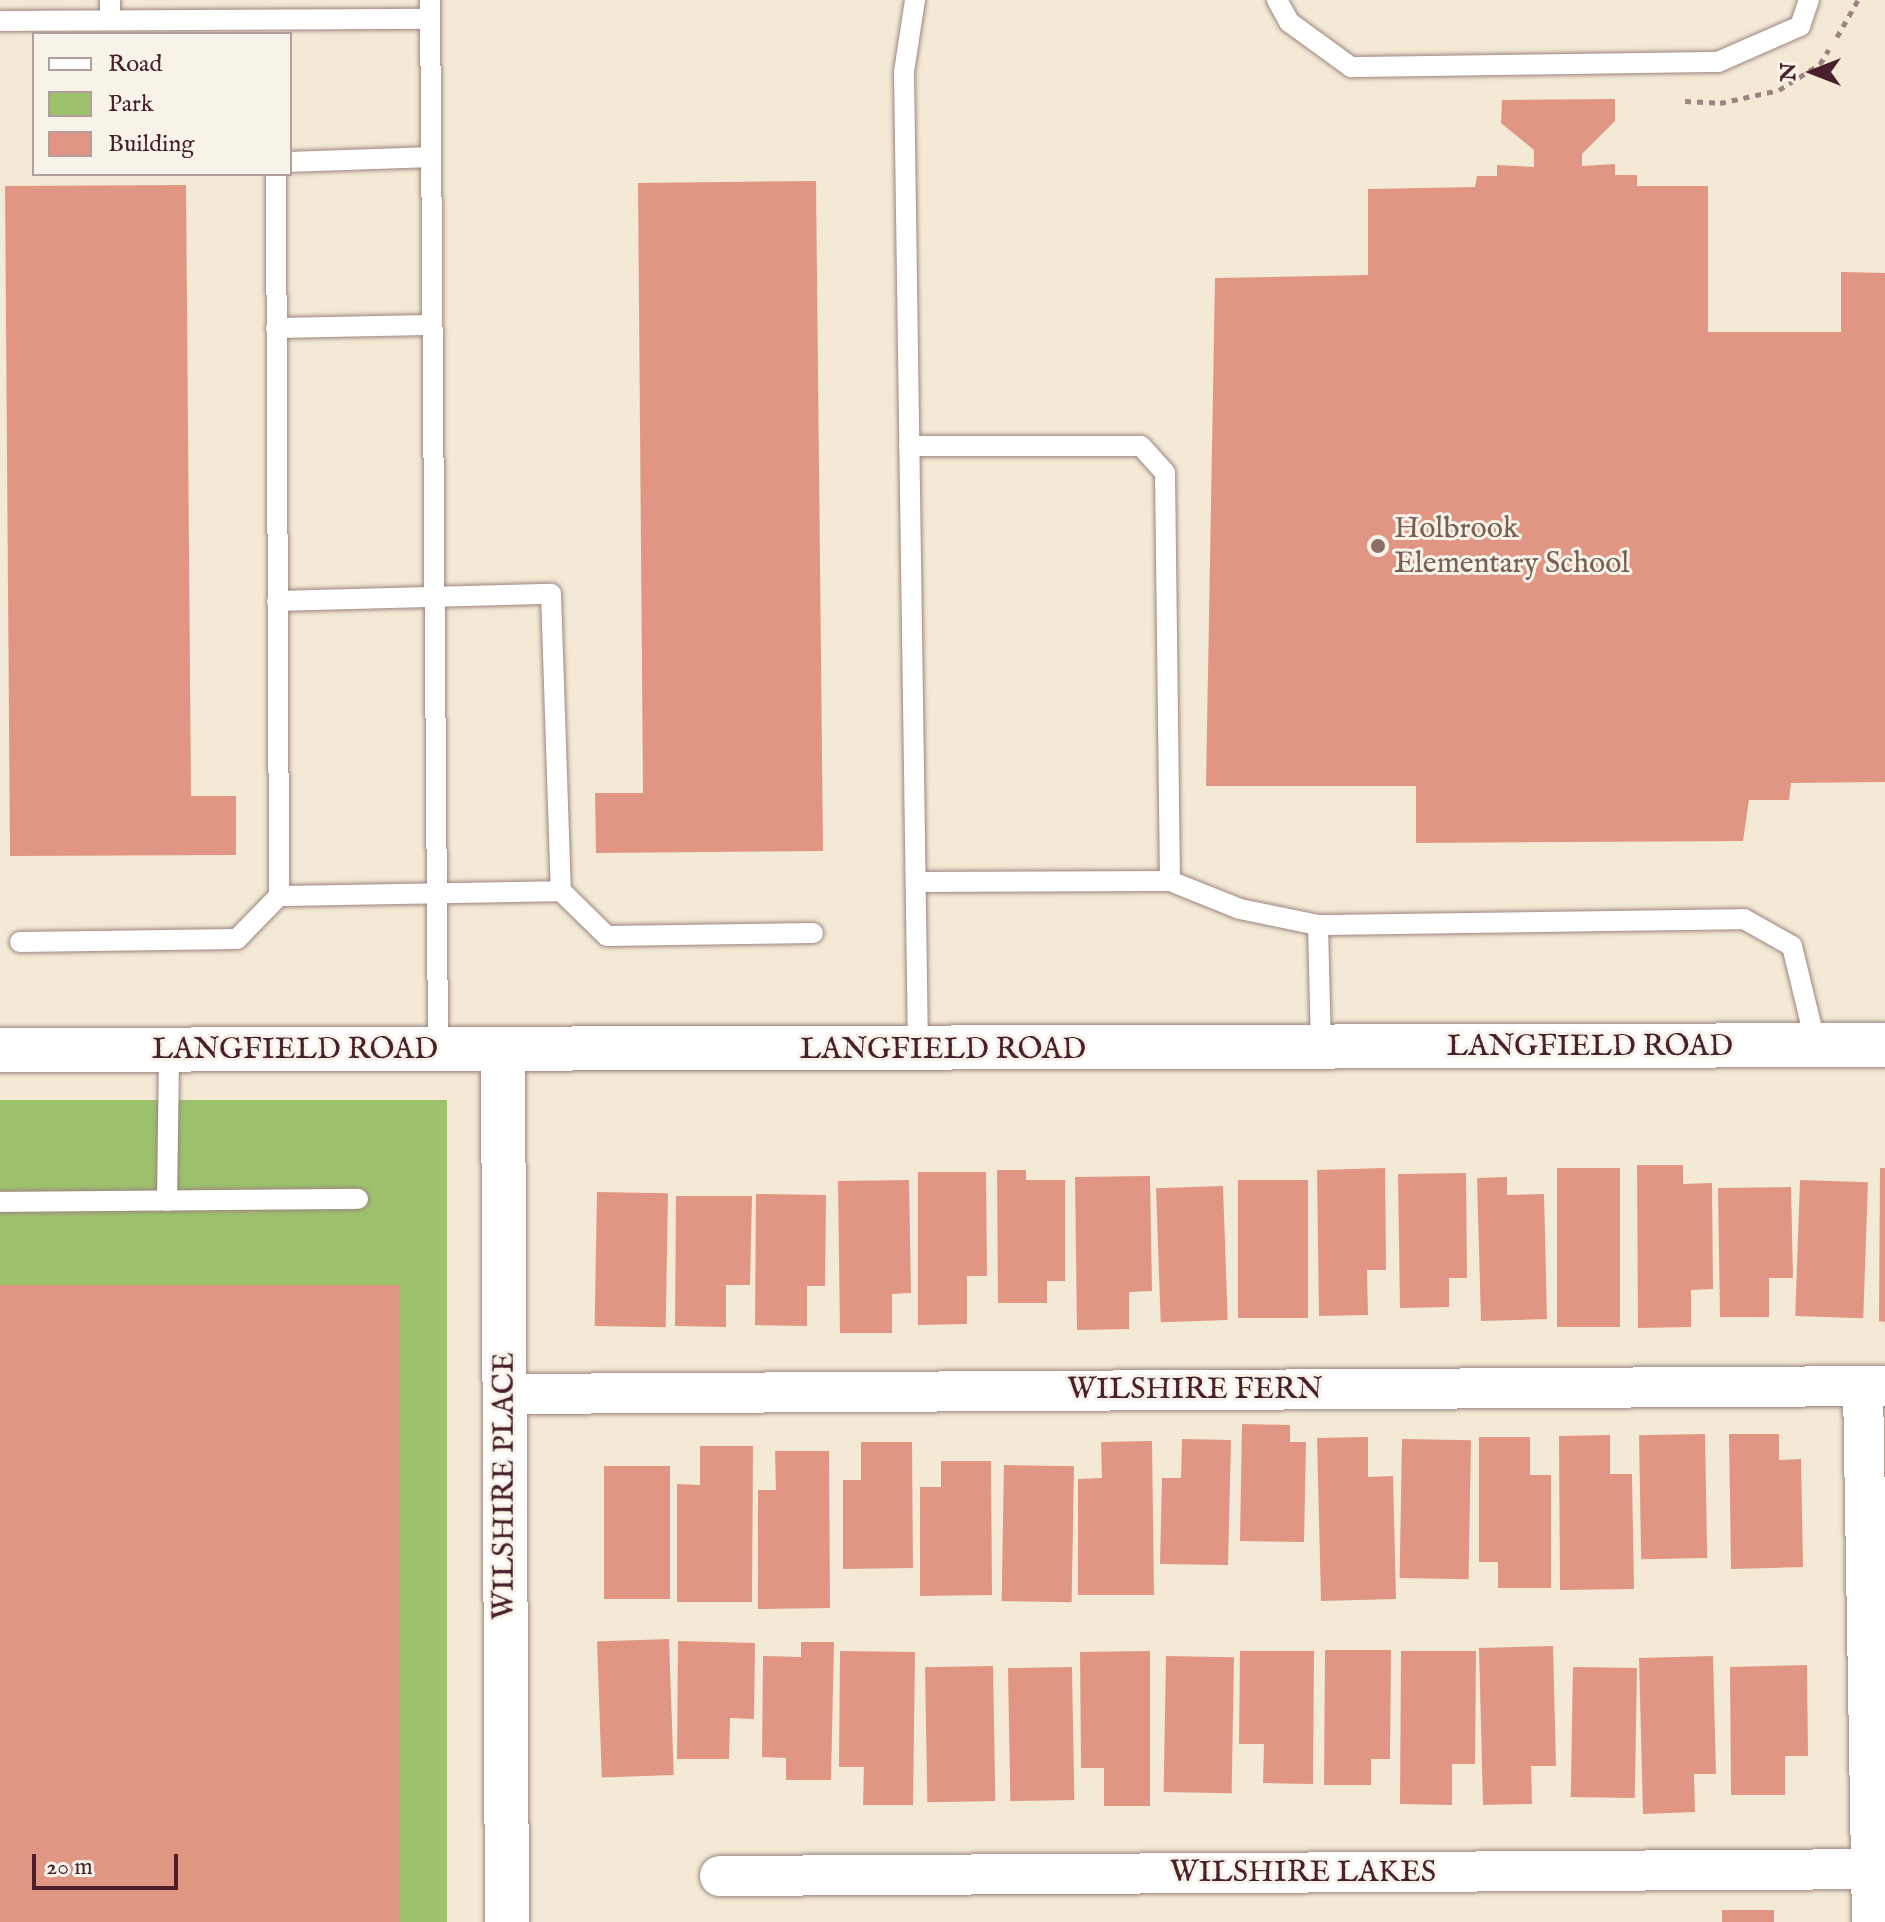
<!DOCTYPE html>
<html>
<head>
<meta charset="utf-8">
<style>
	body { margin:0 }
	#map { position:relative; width:1885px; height:1922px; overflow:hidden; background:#f3e9d4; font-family:"IM FELL English",serif }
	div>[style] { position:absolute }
	.green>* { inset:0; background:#9dc26c; transform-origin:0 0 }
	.building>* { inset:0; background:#e19683; transform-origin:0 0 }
	.path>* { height:5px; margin-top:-2.5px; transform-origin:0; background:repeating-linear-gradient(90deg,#9e8480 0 6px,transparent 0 12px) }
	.roads { filter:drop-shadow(0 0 2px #9e8480) drop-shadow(0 0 2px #9e8480) }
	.service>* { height:20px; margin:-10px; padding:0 10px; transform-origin:10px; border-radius:10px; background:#fff }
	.minor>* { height:40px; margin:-20px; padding:0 20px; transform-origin:20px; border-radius:20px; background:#fff }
	.tertiary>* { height:44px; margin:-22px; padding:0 22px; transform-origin:22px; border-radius:22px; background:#fff }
	.dots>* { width:22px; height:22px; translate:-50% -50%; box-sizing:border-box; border:4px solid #f7f3e8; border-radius:50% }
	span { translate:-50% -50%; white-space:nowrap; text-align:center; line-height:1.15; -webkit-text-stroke:6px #f7f3e8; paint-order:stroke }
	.education-label { font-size:30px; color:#785e54 }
	.left { translate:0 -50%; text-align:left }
	.street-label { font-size:30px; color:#4a1f2b }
	.legend { position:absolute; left:32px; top:32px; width:260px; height:144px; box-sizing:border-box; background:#f7f3e8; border:2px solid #b29e9c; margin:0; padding:10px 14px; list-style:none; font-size:24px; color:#4a1f2b }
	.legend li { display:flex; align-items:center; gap:16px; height:40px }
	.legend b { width:40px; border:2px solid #b29e9c }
	.north { position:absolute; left:1773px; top:32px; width:80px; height:80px; -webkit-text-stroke:6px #f7f3e8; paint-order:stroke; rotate:270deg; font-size:22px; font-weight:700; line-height:32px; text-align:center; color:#4a1f2b }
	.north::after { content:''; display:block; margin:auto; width:28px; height:36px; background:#4a1f2b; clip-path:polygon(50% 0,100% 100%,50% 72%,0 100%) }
	.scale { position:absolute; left:32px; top:1854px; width:146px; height:36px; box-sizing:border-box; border:4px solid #4a1f2b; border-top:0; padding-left:10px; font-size:24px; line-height:28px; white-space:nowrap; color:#4a1f2b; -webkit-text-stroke:6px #f7f3e8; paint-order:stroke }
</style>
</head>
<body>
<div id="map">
	<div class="green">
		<div style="left:447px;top:1100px;width:822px;height:447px;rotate:90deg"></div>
	</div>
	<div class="building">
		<div style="clip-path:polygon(1615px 99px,1615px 121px,1582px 154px,1582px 166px,1615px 164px,1615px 175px,1637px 175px,1637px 186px,1708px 186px,1708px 332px,1841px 332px,1841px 272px,1885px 273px,1885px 782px,1791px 783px,1789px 800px,1749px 800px,1743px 841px,1416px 843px,1416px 786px,1206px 786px,1215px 278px,1368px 275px,1368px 189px,1475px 187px,1477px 176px,1497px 176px,1497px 165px,1534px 167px,1534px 150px,1501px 123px,1502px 100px)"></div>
		<div style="clip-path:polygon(816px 181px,823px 851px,596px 853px,595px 793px,643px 793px,638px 183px)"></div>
		<div style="clip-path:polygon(186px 185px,191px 796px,236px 796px,236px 855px,10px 856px,5px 186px)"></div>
		<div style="clip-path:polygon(1637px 1165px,1683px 1165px,1683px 1184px,1712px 1183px,1713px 1289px,1691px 1290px,1691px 1327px,1638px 1328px)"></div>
		<div style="clip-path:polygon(1385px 1168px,1386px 1270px,1367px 1270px,1368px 1315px,1319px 1316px,1317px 1170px)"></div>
		<div style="left:1557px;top:1168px;width:63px;height:159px"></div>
		<div style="clip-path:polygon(1880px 1168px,1885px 1168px,1885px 1322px,1879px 1321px)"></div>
		<div style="clip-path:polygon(997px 1170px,1026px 1170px,1026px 1180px,1065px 1180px,1065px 1281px,1047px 1281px,1047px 1303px,998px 1303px)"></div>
		<div style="clip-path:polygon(918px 1172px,986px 1172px,987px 1276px,967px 1276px,967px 1324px,918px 1325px)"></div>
		<div style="clip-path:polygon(1466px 1173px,1467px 1278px,1449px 1278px,1449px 1307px,1400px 1308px,1398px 1174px)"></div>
		<div style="clip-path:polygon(1150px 1176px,1152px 1291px,1129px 1292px,1129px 1329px,1077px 1330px,1075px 1177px)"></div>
		<div style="clip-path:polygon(1507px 1177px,1507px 1195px,1544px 1194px,1547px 1319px,1481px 1321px,1477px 1178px)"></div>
		<div style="clip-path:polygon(909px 1180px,911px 1293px,892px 1294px,892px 1333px,840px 1333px,838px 1181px)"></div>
		<div style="left:1238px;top:1180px;width:70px;height:138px"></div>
		<div style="left:1800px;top:1180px;width:68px;height:136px;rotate:2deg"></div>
		<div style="left:1223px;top:1186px;width:134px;height:67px;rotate:88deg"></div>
		<div style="clip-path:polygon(1791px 1187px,1793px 1278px,1769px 1278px,1769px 1317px,1720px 1317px,1718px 1188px)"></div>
		<div style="left:597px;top:1192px;width:71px;height:134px;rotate:1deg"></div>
		<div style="clip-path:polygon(756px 1194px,826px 1195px,825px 1286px,807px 1286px,807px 1326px,755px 1325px)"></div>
		<div style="clip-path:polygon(676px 1196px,752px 1196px,750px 1285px,726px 1285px,726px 1327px,675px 1326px)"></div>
		<div style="left:399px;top:1285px;width:637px;height:399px;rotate:90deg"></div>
		<div style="clip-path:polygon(1242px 1424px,1290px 1425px,1290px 1442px,1306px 1442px,1304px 1542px,1240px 1541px)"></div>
		<div style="left:1705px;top:1434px;width:124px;height:66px;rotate:89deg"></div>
		<div style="clip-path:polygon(1729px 1434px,1779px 1434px,1779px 1460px,1801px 1459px,1803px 1567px,1731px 1569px)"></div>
		<div style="clip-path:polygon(1610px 1435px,1610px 1474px,1632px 1474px,1634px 1589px,1560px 1590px,1559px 1436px)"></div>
		<div style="clip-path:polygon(1368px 1437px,1368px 1477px,1393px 1476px,1396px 1599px,1321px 1601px,1317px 1438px)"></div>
		<div style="clip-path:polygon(1479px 1437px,1530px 1437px,1530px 1475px,1551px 1475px,1551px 1588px,1498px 1588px,1498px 1562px,1479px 1562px)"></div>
		<div style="clip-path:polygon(1182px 1439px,1231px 1440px,1228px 1565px,1160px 1564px,1162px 1478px,1181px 1478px)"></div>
		<div style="left:1402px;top:1439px;width:69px;height:139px;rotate:1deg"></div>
		<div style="clip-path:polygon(1152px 1441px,1154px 1595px,1078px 1595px,1078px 1479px,1102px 1478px,1101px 1442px)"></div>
		<div style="clip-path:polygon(861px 1442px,912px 1442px,913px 1568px,843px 1569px,843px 1480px,861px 1480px)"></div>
		<div style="clip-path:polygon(700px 1446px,753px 1446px,752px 1602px,677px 1602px,677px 1484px,700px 1485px)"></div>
		<div style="clip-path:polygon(775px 1451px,829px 1451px,830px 1608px,758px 1609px,758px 1490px,776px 1490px)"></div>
		<div style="clip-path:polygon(941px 1461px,991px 1461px,992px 1595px,920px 1596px,920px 1487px,941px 1487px)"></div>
		<div style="left:1004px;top:1465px;width:70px;height:136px;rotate:1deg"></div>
		<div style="left:604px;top:1466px;width:66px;height:133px"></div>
		<div style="left:669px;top:1639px;width:136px;height:72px;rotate:88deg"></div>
		<div style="clip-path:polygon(678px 1641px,755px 1643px,754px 1719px,730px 1718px,729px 1759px,677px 1759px)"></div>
		<div style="clip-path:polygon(801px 1642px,834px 1642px,831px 1780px,786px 1780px,786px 1758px,762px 1757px,763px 1656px,801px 1657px)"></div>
		<div style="clip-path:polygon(1553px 1646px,1556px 1766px,1531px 1766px,1532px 1804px,1483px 1805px,1479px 1648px)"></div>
		<div style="clip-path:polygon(1325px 1650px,1391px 1650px,1390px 1759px,1371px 1759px,1371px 1785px,1324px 1785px)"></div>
		<div style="clip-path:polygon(840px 1651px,915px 1652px,913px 1805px,863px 1805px,864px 1767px,839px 1767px)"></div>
		<div style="clip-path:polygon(1150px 1651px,1150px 1806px,1104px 1806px,1104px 1768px,1081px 1768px,1080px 1652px)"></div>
		<div style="clip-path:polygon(1240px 1651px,1314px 1651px,1313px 1784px,1263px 1783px,1264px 1744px,1239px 1744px)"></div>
		<div style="clip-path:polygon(1401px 1651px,1476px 1651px,1475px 1764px,1452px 1764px,1452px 1805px,1400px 1804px)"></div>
		<div style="left:1166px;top:1656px;width:68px;height:136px;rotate:1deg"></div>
		<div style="clip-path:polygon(1713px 1656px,1716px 1774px,1694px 1774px,1695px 1812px,1643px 1814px,1639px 1658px)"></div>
		<div style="clip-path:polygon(1807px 1665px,1808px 1756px,1785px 1756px,1785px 1795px,1731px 1795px,1730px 1667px)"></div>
		<div style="left:993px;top:1666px;width:135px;height:68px;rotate:89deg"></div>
		<div style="left:1072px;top:1667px;width:133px;height:64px;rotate:89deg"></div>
		<div style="left:1573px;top:1667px;width:64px;height:130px;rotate:1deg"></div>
		<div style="left:1774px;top:1910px;width:12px;height:52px;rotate:90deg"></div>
	</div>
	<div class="path">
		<div style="left:1837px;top:37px;width:43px;rotate:-60.4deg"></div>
		<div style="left:1685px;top:101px;width:35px;rotate:3deg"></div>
		<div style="left:1720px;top:103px;width:60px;rotate:-12.4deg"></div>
		<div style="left:1779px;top:90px;width:49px;rotate:-32.4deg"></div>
		<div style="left:1820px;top:64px;width:17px;rotate:-59deg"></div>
	</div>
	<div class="roads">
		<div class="service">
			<div style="left:110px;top:0;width:20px;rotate:90deg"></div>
			<div style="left:430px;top:0;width:1050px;rotate:89.56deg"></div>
			<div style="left:915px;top:0;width:73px;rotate:98.7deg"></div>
			<div style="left:904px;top:72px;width:978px;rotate:89.18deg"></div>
			<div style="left:1277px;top:0;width:25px;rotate:61deg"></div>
			<div style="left:1289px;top:22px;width:77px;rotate:36deg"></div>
			<div style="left:1351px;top:67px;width:367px;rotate:-0.8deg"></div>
			<div style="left:1718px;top:62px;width:90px;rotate:-23.7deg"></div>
			<div style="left:1800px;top:26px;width:28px;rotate:-71deg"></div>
			<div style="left:0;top:21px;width:430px;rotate:-0.3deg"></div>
			<div style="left:290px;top:162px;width:140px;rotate:-2deg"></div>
			<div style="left:276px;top:174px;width:722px;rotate:89.76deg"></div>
			<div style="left:279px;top:896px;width:282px;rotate:-1deg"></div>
			<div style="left:561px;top:891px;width:64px;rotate:44.4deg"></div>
			<div style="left:607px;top:936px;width:206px;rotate:-0.8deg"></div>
			<div style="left:276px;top:328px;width:154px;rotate:-1.1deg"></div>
			<div style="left:909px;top:446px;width:232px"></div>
			<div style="left:1141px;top:446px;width:36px;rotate:48deg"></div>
			<div style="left:1165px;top:473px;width:408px;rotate:89.3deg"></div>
			<div style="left:277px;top:601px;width:274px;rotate:-1.5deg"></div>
			<div style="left:551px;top:594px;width:297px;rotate:88.1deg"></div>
			<div style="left:916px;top:882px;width:254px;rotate:-0.2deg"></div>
			<div style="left:1170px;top:881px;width:75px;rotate:21.8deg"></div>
			<div style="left:1240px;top:909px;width:80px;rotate:11.6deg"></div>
			<div style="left:1318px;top:925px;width:426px;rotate:-0.8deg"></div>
			<div style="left:1744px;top:919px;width:55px;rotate:29.4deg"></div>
			<div style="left:1792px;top:946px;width:102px;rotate:76.4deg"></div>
			<div style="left:1318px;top:925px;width:123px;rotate:88.6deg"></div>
			<div style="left:20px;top:942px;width:217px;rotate:-0.8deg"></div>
			<div style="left:237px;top:939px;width:60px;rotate:-45.7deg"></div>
			<div style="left:167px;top:1201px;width:151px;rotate:-89.2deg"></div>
			<div style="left:0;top:1202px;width:358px;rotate:-0.5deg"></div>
		</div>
		<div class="minor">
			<div style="left:1863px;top:1386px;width:536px;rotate:89.04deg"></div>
			<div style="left:505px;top:1394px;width:1380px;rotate:-0.33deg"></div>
			<div style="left:720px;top:1876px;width:1165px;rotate:-0.34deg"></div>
		</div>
		<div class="tertiary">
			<div style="left:0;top:1050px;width:1885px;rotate:-0.15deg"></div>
			<div style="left:503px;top:1050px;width:872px;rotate:89.74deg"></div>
		</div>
	</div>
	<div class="dots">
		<div style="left:1378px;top:546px;background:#8d6e63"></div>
	</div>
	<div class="education-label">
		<span class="left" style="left:1394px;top:546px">Holbrook<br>Elementary School</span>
	</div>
	<div class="street-label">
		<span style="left:1590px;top:1047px">LANGFIELD ROAD</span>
		<span style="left:295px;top:1050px">LANGFIELD ROAD</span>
		<span style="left:943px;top:1050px">LANGFIELD ROAD</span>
		<span style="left:1195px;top:1390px">WILSHIRE FERN</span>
		<span style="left:505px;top:1486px;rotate:-90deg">WILSHIRE PLACE</span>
		<span style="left:1303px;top:1873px">WILSHIRE LAKES</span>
	</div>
	<ul class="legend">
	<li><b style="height:10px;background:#fff"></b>Road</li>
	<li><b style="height:22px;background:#9dc26c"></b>Park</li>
	<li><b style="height:22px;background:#e19683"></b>Building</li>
	</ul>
	<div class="north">N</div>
	<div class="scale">20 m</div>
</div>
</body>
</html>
